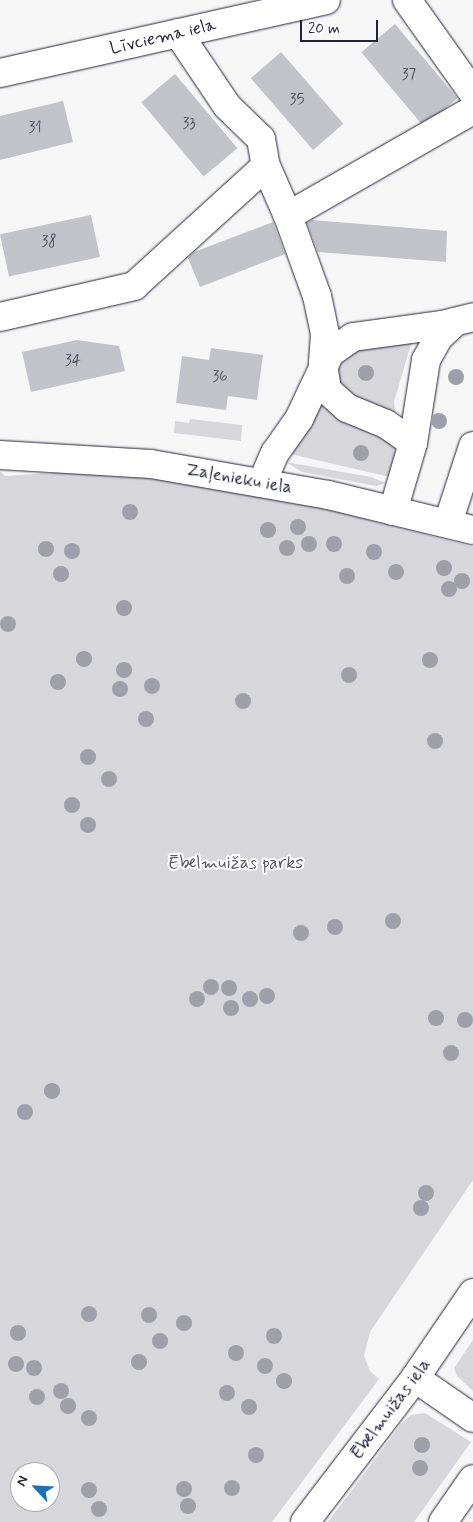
<!DOCTYPE html>
<html>
<head>
<meta charset="utf-8">
<style>
	body { margin:0 }
	#map { position:relative; width:473px; height:1522px; overflow:hidden; background:#f6f6f7; font-family:Mynerve,sans-serif }
	div>[style] { position:absolute }
	.green>* { inset:0; background:#d7d7db }
	.building>* { inset:0; background:#c2c2c9; transform-origin:0 0 }
	.roads { filter:drop-shadow(0 0 1px #22223b) drop-shadow(0 0 1px #22223b) }
	.minor>* { height:28px; margin:-14px; padding:0 14px; transform-origin:14px; border-radius:14px; background:#fff }
	.trees>* { width:16px; height:16px; margin:-8px; border-radius:50%; background:#9f9faa }
	span { translate:-50% -50%; white-space:nowrap; text-align:center; line-height:1.15; -webkit-text-stroke:4px #fff; paint-order:stroke }
	.number-label { font-size:15px; color:#4a4a5e }
	.number-label span { -webkit-text-stroke-width:0 }
	.street-label { font-size:18px; color:#22223b }
	.park-label { font-size:18px; color:#58586b }
	.north { position:absolute; left:10px; top:1462px; width:50px; height:50px; box-sizing:border-box; background:#fff; border:1px solid #a7a7b1; border-radius:50%; rotate:295deg; font-size:14px; font-weight:700; line-height:20px; text-align:center; color:#22223b }
	.north::after { content:''; display:block; margin:auto; width:18px; height:22px; background:#1f6fb2; clip-path:polygon(50% 0,100% 100%,50% 72%,0 100%) }
	.scale { position:absolute; left:300px; top:20px; width:78px; height:22px; box-sizing:border-box; border:2px solid #22223b; border-top:0; padding-left:6px; font-size:15px; line-height:18px; white-space:nowrap; color:#22223b; -webkit-text-stroke:4px #fff; paint-order:stroke }
</style>
</head>
<body>
<div id="map">
	<div class="green">
		<div style="clip-path:polygon(417px 334px,411px 344px,394px 402px,396px 421px,357px 405px,329px 376px,341px 354px)"></div>
		<div style="clip-path:polygon(319px 379px,394px 440px,396px 463px,390px 477px,286px 453px)"></div>
		<div style="clip-path:polygon(190px 419px,242px 425px,241px 441px,174px 433px,175px 421px,189px 423px)"></div>
		<div style="clip-path:polygon(286px 462px,371px 477px,386px 483px,376px 486px,302px 472px)"></div>
		<div style="clip-path:polygon(evenodd,66px 469px,194px 483px,316px 506px,473px 547px,473px 1180px,370px 1332px,364px 1356px,370px 1371px,379px 1379px,272px 1522px,0 1522px,0 471px,5px 476px,63px 472px,66px 469px,20px 1472px,50px 1472px,50px 1502px,20px 1502px,20px 1472px)"></div>
		<div style="clip-path:polygon(473px 1340px,473px 1391px,457px 1376px,454px 1368px)"></div>
		<div style="clip-path:polygon(425px 1413px,471px 1442px,414px 1522px,328px 1522px,401px 1424px,411px 1415px)"></div>
	</div>
	<div class="building">
		<div style="left:395px;top:24px;width:97px;height:44px;rotate:50deg"></div>
		<div style="left:281px;top:52px;width:95px;height:40px;rotate:49deg"></div>
		<div style="left:175px;top:74px;width:97px;height:44px;rotate:50deg"></div>
		<div style="clip-path:polygon(63px 101px,73px 142px,0 160px,0 116px)"></div>
		<div style="left:91px;top:215px;width:43px;height:93px;rotate:78deg"></div>
		<div style="clip-path:polygon(312px 220px,447px 231px,446px 262px,318px 252px,307px 223px)"></div>
		<div style="clip-path:polygon(273px 222px,285px 254px,200px 287px,188px 258px,194px 252px)"></div>
		<div style="clip-path:polygon(77px 340px,119px 346px,125px 371px,31px 392px,22px 352px)"></div>
		<div style="clip-path:polygon(211px 348px,263px 355px,257px 400px,228px 396px,226px 410px,176px 403px,182px 356px,209px 360px)"></div>
	</div>
	<div class="roads">
		<div class="minor">
			<div style="left:407px;top:0;width:114px;rotate:54.6deg"></div>
			<div style="left:178px;top:33px;width:88px;rotate:56.1deg"></div>
			<div style="left:227px;top:106px;width:47px;rotate:44.1deg"></div>
			<div style="left:261px;top:139px;width:27px;rotate:80deg"></div>
			<div style="left:0;top:73px;width:334px;rotate:-12.6deg"></div>
			<div style="left:288px;top:216px;width:85px;rotate:70.1deg"></div>
			<div style="left:317px;top:296px;width:39px;rotate:78deg"></div>
			<div style="left:325px;top:334px;width:30px;rotate:94deg"></div>
			<div style="left:323px;top:364px;width:26px;rotate:81deg"></div>
			<div style="left:327px;top:390px;width:27px;rotate:42deg"></div>
			<div style="left:347px;top:408px;width:42px;rotate:22.3deg"></div>
			<div style="left:386px;top:424px;width:33px;rotate:35deg"></div>
			<div style="left:0;top:317px;width:138px;rotate:-13deg"></div>
			<div style="left:134px;top:286px;width:178px;rotate:-42.3deg"></div>
			<div style="left:266px;top:166px;width:55px;rotate:66.3deg"></div>
			<div style="left:288px;top:216px;width:213px;rotate:-29.8deg"></div>
			<div style="left:0;top:455px;width:151px;rotate:3.4deg"></div>
			<div style="left:151px;top:464px;width:180px;rotate:9.9deg"></div>
			<div style="left:328px;top:495px;width:149px;rotate:13.6deg"></div>
			<div style="left:262px;top:483px;width:33px;rotate:-67deg"></div>
			<div style="left:275px;top:453px;width:42px;rotate:-54.8deg"></div>
			<div style="left:299px;top:419px;width:73px;rotate:-64.8deg"></div>
			<div style="left:330px;top:353px;width:28px;rotate:-35deg"></div>
			<div style="left:353px;top:337px;width:90px;rotate:-7.7deg"></div>
			<div style="left:442px;top:325px;width:32px;rotate:-14deg"></div>
			<div style="left:393px;top:511px;width:71px;rotate:-73.6deg"></div>
			<div style="left:413px;top:443px;width:84px;rotate:-81.1deg"></div>
			<div style="left:426px;top:360px;width:26px;rotate:-61deg"></div>
			<div style="left:439px;top:337px;width:22px;rotate:-43deg"></div>
			<div style="left:448px;top:523px;width:81px;rotate:-72deg"></div>
			<div style="left:415px;top:1378px;width:70px;rotate:34.6deg"></div>
			<div style="left:305px;top:1522px;width:181px;rotate:-52.6deg"></div>
			<div style="left:415px;top:1378px;width:103px;rotate:-55.7deg"></div>
			<div style="left:443px;top:1522px;width:52px;rotate:-55.1deg"></div>
		</div>
	</div>
	<div class="trees">
		<div style="left:366px;top:373px"></div>
		<div style="left:456px;top:377px"></div>
		<div style="left:439px;top:421px"></div>
		<div style="left:361px;top:453px"></div>
		<div style="left:130px;top:512px"></div>
		<div style="left:298px;top:527px"></div>
		<div style="left:268px;top:530px"></div>
		<div style="left:309px;top:544px"></div>
		<div style="left:334px;top:544px"></div>
		<div style="left:287px;top:548px"></div>
		<div style="left:46px;top:549px"></div>
		<div style="left:72px;top:551px"></div>
		<div style="left:374px;top:552px"></div>
		<div style="left:444px;top:568px"></div>
		<div style="left:396px;top:572px"></div>
		<div style="left:61px;top:574px"></div>
		<div style="left:347px;top:576px"></div>
		<div style="left:462px;top:581px"></div>
		<div style="left:449px;top:589px"></div>
		<div style="left:124px;top:608px"></div>
		<div style="left:8px;top:624px"></div>
		<div style="left:84px;top:659px"></div>
		<div style="left:430px;top:660px"></div>
		<div style="left:124px;top:670px"></div>
		<div style="left:349px;top:675px"></div>
		<div style="left:58px;top:682px"></div>
		<div style="left:152px;top:686px"></div>
		<div style="left:120px;top:689px"></div>
		<div style="left:243px;top:701px"></div>
		<div style="left:146px;top:719px"></div>
		<div style="left:435px;top:741px"></div>
		<div style="left:88px;top:757px"></div>
		<div style="left:109px;top:779px"></div>
		<div style="left:72px;top:805px"></div>
		<div style="left:88px;top:825px"></div>
		<div style="left:393px;top:921px"></div>
		<div style="left:335px;top:927px"></div>
		<div style="left:301px;top:933px"></div>
		<div style="left:211px;top:987px"></div>
		<div style="left:229px;top:988px"></div>
		<div style="left:267px;top:996px"></div>
		<div style="left:197px;top:999px"></div>
		<div style="left:250px;top:999px"></div>
		<div style="left:231px;top:1008px"></div>
		<div style="left:436px;top:1018px"></div>
		<div style="left:465px;top:1020px"></div>
		<div style="left:451px;top:1053px"></div>
		<div style="left:52px;top:1091px"></div>
		<div style="left:25px;top:1112px"></div>
		<div style="left:426px;top:1193px"></div>
		<div style="left:421px;top:1208px"></div>
		<div style="left:89px;top:1314px"></div>
		<div style="left:149px;top:1315px"></div>
		<div style="left:184px;top:1323px"></div>
		<div style="left:18px;top:1333px"></div>
		<div style="left:274px;top:1336px"></div>
		<div style="left:160px;top:1341px"></div>
		<div style="left:236px;top:1353px"></div>
		<div style="left:139px;top:1362px"></div>
		<div style="left:16px;top:1364px"></div>
		<div style="left:265px;top:1366px"></div>
		<div style="left:34px;top:1368px"></div>
		<div style="left:284px;top:1381px"></div>
		<div style="left:61px;top:1391px"></div>
		<div style="left:227px;top:1393px"></div>
		<div style="left:37px;top:1397px"></div>
		<div style="left:68px;top:1406px"></div>
		<div style="left:249px;top:1407px"></div>
		<div style="left:89px;top:1418px"></div>
		<div style="left:422px;top:1445px"></div>
		<div style="left:256px;top:1455px"></div>
		<div style="left:420px;top:1468px"></div>
		<div style="left:232px;top:1488px"></div>
		<div style="left:184px;top:1489px"></div>
		<div style="left:89px;top:1490px"></div>
		<div style="left:188px;top:1506px"></div>
		<div style="left:99px;top:1509px"></div>
	</div>
	<div class="number-label">
		<span style="left:409px;top:76px">37</span>
		<span style="left:297px;top:101px">35</span>
		<span style="left:189px;top:125px">33</span>
		<span style="left:35px;top:129px">31</span>
		<span style="left:49px;top:243px">38</span>
		<span style="left:73px;top:362px">34</span>
		<span style="left:220px;top:378px">36</span>
	</div>
	<div class="street-label">
		<span style="left:163px;top:37px;rotate:-13deg">Līvciema iela</span>
		<span style="left:239px;top:479px;rotate:10deg">Zaļenieku iela</span>
		<span style="left:391px;top:1409px;rotate:-53deg">Ēbelmuižas iela</span>
	</div>
	<div class="park-label">
		<span style="left:236px;top:863px">Ēbelmuižas parks</span>
	</div>
	<div class="north">N</div>
	<div class="scale">20 m</div>
</div>
</body>
</html>
